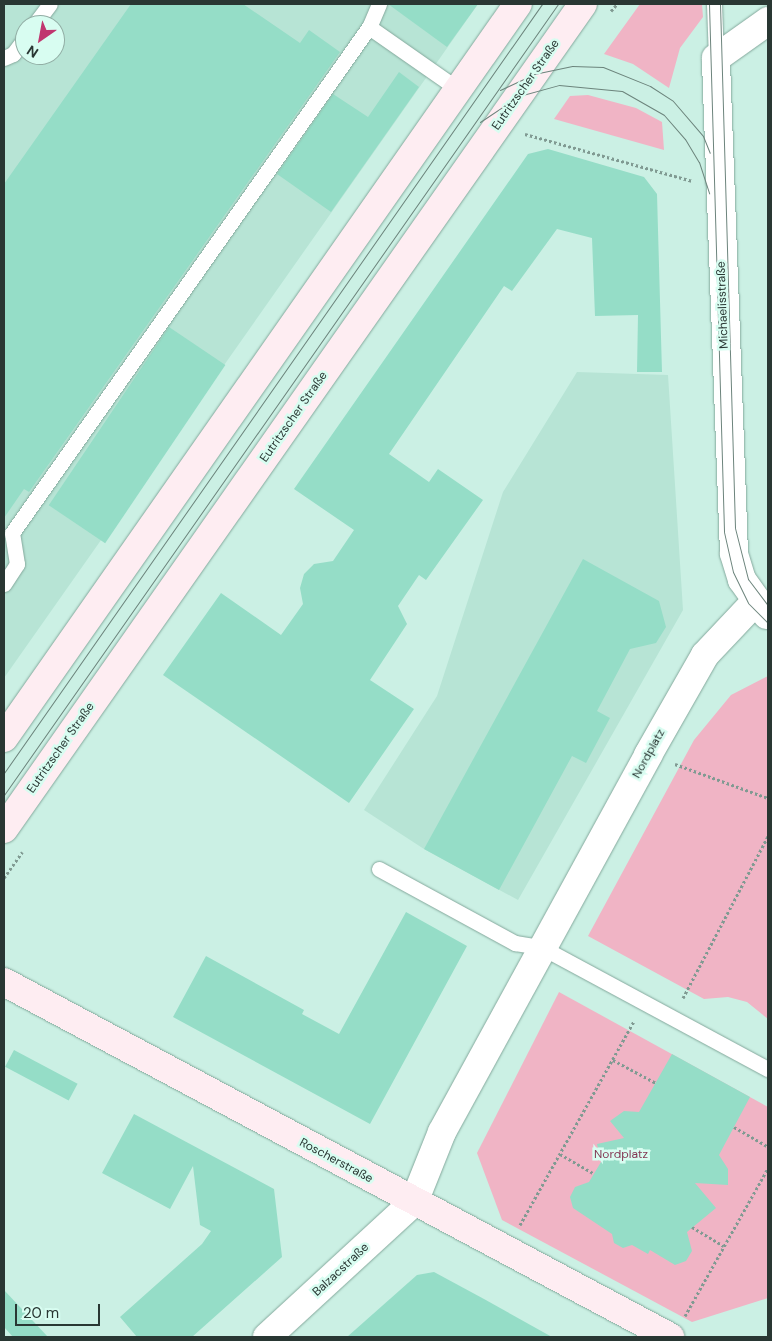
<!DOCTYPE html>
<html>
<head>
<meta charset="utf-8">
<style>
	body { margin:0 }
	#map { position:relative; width:772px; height:1341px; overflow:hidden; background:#cbf0e4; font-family:"DM Sans",sans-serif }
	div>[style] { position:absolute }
	.built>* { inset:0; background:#b7e4d5 }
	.green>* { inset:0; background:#f0b4c5 }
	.building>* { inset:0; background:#95ddc7; transform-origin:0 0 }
	.path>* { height:3px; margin-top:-1.5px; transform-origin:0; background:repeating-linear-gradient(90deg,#809a92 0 2.5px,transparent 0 5px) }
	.roads { filter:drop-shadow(0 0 1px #84a89c) drop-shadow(0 0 1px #84a89c) }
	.lane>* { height:15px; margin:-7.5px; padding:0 7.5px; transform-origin:7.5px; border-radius:7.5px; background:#fff }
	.street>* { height:28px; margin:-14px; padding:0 14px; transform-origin:14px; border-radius:14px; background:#fff }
	.secondary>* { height:28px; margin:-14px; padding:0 14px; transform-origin:14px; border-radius:14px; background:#feedf2 }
	.tram>* { height:1px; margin:-0.5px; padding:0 0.5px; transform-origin:0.5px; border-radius:0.5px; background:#6c847c }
	span { translate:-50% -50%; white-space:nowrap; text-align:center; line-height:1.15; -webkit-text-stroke:5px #d8fdf1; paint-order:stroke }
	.street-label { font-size:12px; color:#293733 }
	.park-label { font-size:12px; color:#833753 }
	.frame { position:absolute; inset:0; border:5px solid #293733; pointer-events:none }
	.north { position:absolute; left:15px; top:15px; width:50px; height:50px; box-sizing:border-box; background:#d8fdf1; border:1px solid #92aea5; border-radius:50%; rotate:213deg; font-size:14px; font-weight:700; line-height:20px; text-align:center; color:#293733 }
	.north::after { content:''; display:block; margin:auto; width:18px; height:22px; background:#c0366f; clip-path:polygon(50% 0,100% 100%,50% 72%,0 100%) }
	.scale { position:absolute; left:15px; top:1304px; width:85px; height:22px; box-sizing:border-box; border:2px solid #293733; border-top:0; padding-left:6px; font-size:15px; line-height:18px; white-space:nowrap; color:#293733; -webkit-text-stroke:4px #d8fdf1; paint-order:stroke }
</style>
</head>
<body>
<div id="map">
	<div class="built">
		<div style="clip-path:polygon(evenodd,4px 4px,478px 4px,4px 678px,4px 4px,25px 25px,55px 25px,55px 55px,25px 55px,25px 25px)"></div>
		<div style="clip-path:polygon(577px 372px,668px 375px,683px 610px,518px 900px,424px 849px,364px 810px,437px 696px,503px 492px)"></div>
	</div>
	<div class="green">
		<div style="clip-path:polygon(640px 4px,702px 4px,703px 17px,680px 48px,669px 88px,633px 64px,604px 54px)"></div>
		<div style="clip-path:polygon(588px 95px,636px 108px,662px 122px,664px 150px,554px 119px,570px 96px)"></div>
		<div style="clip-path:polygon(768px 676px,768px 1019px,747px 1002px,728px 997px,704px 999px,588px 936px,694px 740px,731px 695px)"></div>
		<div style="clip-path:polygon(559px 992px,768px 1107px,768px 1298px,692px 1322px,502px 1220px,477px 1153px)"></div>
	</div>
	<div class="building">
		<div style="clip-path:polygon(131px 4px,243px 4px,300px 43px,309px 30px,340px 52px,29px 492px,24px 489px,4px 518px,4px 184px)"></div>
		<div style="clip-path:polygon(388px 4px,478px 4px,447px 47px)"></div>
		<div style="clip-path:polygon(399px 72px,419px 87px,331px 212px,277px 174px,333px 94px,368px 117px)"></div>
		<div style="clip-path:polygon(548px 149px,644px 177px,657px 194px,662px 372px,637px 372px,638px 315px,595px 316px,592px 238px,557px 229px,512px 291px,504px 286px,389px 454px,429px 482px,438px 469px,483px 500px,426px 580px,419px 575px,398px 606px,407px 624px,370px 680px,414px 709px,349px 803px,163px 675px,221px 593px,281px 635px,303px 604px,300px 588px,304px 574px,314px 564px,333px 561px,354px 530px,294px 489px,528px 154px)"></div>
		<div style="left:169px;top:327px;width:68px;height:215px;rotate:34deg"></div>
		<div style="clip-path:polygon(583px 559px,659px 601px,666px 627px,656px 643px,630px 649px,597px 711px,610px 718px,586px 763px,572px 756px,499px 890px,424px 849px)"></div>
		<div style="clip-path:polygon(406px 912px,467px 946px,370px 1124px,173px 1017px,206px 956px,304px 1010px,302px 1014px,339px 1034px)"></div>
		<div style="left:14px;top:1050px;width:72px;height:19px;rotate:28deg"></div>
		<div style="clip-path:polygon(672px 1054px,750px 1097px,719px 1155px,728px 1169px,728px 1185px,695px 1183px,716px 1208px,687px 1232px,692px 1251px,686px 1261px,675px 1265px,650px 1250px,648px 1254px,632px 1245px,623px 1248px,614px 1243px,612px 1234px,573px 1208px,570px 1197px,575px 1187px,589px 1182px,601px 1162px,597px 1144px,624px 1138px,610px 1121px,624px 1111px,639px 1112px)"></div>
		<div style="clip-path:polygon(134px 1114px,274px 1189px,282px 1257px,192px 1337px,137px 1337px,120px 1317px,202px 1244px,211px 1231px,200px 1225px,193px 1166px,170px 1209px,102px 1173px)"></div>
		<div style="clip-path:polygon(434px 1272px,484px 1299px,552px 1337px,347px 1337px,417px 1275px)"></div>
		<div style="clip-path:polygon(4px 1290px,48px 1337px,13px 1337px,4px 1327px)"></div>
	</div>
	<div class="path">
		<div style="left:611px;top:11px;width:9px;rotate:-49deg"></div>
		<div style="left:525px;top:134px;width:173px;rotate:15.7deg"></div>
		<div style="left:675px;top:764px;width:99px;rotate:20.1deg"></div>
		<div style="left:4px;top:878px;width:32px;rotate:-55deg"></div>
		<div style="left:683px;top:998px;width:183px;rotate:-62.3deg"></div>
		<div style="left:613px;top:1060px;width:49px;rotate:28.1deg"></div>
		<div style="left:734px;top:1127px;width:39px;rotate:30deg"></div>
		<div style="left:560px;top:1154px;width:39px;rotate:30deg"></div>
		<div style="left:520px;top:1225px;width:234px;rotate:-60.8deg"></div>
		<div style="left:692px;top:1227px;width:37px;rotate:31deg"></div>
		<div style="left:685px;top:1316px;width:170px;rotate:-60.7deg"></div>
	</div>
	<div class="roads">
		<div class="lane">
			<div style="left:379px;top:4px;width:25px;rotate:113deg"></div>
			<div style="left:369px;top:27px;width:108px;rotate:34.9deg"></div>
			<div style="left:714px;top:4px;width:54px;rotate:87.9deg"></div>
			<div style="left:34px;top:25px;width:26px;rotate:-53deg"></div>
			<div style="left:4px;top:58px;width:10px;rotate:-24deg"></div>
			<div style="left:13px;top:54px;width:20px;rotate:-53deg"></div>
			<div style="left:4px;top:584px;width:24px;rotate:-57deg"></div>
			<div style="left:17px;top:564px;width:31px;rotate:-99deg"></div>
			<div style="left:12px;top:533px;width:619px;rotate:-54.8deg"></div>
			<div style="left:379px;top:869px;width:155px;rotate:28.6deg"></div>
			<div style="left:515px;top:943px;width:26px;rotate:9deg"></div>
			<div style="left:541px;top:947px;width:258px;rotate:28.3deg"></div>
		</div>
		<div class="street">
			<div style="left:767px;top:615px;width:43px;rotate:-125.5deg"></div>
			<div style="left:742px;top:580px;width:28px;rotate:-107deg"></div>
			<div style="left:734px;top:553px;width:495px;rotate:-92.1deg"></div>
			<div style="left:716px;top:58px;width:64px;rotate:-35.4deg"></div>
			<div style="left:267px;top:1337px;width:200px;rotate:-42.6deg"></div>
			<div style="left:414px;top:1202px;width:75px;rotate:-68.2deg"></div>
			<div style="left:442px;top:1132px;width:430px;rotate:-61.3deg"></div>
			<div style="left:648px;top:755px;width:115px;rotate:-60.3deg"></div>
			<div style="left:705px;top:655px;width:74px;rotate:-46.6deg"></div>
		</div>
		<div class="secondary">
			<div style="left:4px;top:738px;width:896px;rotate:-55deg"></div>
			<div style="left:4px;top:829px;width:1008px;rotate:-54.94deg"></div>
			<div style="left:4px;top:982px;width:755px;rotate:28.06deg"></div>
		</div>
	</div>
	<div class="tram">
		<div style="left:709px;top:4px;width:528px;rotate:88.37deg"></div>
		<div style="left:724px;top:532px;width:41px;rotate:77.3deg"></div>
		<div style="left:733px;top:572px;width:34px;rotate:64deg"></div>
		<div style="left:748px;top:603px;width:28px;rotate:45deg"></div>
		<div style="left:720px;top:4px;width:524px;rotate:88.36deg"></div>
		<div style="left:735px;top:528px;width:53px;rotate:75.7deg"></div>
		<div style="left:748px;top:579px;width:34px;rotate:53deg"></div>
		<div style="left:500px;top:90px;width:38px;rotate:-25deg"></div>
		<div style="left:534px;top:74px;width:39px;rotate:-12deg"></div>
		<div style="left:572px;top:66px;width:31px;rotate:2deg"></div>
		<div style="left:603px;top:67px;width:51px;rotate:22deg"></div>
		<div style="left:650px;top:86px;width:27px;rotate:33deg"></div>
		<div style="left:673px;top:101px;width:46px;rotate:49.4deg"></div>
		<div style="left:703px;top:136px;width:18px;rotate:68deg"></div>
		<div style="left:480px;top:122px;width:47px;rotate:-33.7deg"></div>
		<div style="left:519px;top:96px;width:41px;rotate:-15.4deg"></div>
		<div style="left:559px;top:85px;width:63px;rotate:5.4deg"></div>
		<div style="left:622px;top:91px;width:48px;rotate:29.7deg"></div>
		<div style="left:664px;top:115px;width:32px;rotate:49deg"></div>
		<div style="left:685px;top:139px;width:27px;rotate:59deg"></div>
		<div style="left:699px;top:162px;width:33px;rotate:72deg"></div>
		<div style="left:4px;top:773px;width:939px;rotate:-55.02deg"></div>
		<div style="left:4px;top:795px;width:966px;rotate:-54.99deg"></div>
	</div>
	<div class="street-label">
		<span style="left:526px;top:85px;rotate:-55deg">Eutritzscher Straße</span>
		<span style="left:723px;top:305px;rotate:-92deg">Michaelisstraße</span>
		<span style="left:294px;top:417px;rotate:-55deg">Eutritzscher Straße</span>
		<span style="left:61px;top:748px;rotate:-55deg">Eutritzscher Straße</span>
		<span style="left:649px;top:754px;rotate:-61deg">Nordplatz</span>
		<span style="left:336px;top:1161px;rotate:28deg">Roscherstraße</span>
		<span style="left:341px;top:1270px;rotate:-43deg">Balzacstraße</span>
	</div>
	<div class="park-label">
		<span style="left:621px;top:1155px">Nordplatz</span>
	</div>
	<div class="frame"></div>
	<div class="north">N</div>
	<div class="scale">20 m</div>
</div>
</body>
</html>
